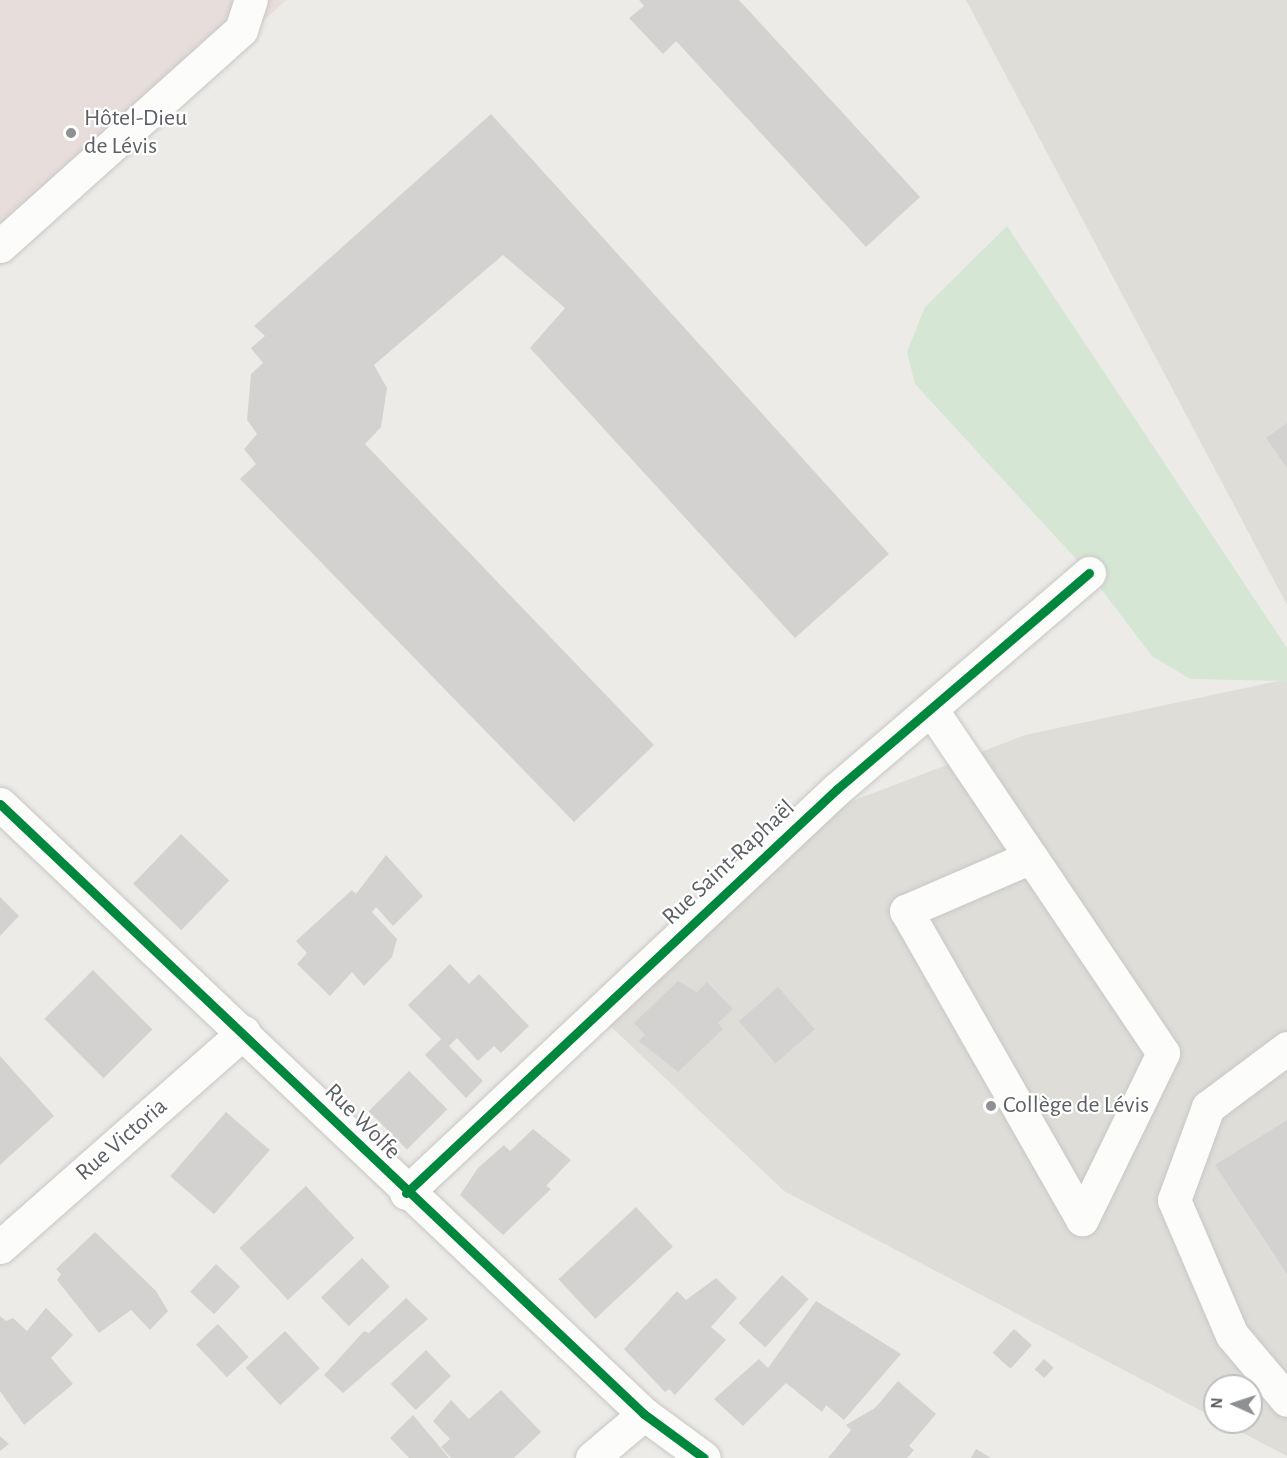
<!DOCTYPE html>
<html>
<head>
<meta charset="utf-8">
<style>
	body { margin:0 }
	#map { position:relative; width:1287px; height:1458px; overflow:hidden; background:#ecebe7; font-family:"Alegreya Sans",sans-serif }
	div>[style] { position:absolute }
	.education>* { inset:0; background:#dfddd7 }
	.medical>* { inset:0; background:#e7ddda }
	.green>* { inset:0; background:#d5e7d4 }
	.building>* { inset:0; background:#d3d2d0; transform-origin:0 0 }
	.roads { filter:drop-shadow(0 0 2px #c8c7c7) drop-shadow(0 0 2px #c8c7c7) }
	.minor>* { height:33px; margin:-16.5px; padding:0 16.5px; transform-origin:16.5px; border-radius:16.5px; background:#fcfcfb }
	.cycleway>* { height:9px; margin:-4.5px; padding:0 4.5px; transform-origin:4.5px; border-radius:4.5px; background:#00873e }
	.dots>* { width:16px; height:16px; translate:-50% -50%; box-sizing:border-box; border:3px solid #fff; border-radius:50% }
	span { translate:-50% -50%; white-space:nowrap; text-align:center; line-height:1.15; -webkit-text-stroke:4.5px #fff; paint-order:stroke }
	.poi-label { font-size:24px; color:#5c5f64 }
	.left { translate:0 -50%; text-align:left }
	.street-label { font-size:24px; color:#5c5f64 }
	.north { position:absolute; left:1203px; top:1374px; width:60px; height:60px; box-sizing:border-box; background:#fff; border:2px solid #bebfc1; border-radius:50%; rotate:273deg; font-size:16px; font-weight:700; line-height:24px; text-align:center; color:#5c5f64 }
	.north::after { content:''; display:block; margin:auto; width:21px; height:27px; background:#8e9092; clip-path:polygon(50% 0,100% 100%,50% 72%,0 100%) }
</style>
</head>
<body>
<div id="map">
	<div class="education">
		<div style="clip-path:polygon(966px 0,1287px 0,1287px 605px)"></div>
		<div style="clip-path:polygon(1287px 679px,1287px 1456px,1222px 1422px,1251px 1422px,1251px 1386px,1215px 1386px,1215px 1418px,784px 1191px,606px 1022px,842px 805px,1025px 735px)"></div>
	</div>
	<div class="medical">
		<div style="clip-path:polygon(0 0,286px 0,0 265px)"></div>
	</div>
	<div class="green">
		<div style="clip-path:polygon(1007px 226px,1287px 648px,1287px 681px,1190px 679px,1152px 656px,1089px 573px,915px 384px,907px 352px,925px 307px)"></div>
	</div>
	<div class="building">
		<div style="clip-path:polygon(639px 0,739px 0,920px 197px,866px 247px,676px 41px,663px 54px,629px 18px,644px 6px)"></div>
		<div style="clip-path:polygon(491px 114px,889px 554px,795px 638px,530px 348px,565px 308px,503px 255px,374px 365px,387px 388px,381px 427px,365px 444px,654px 745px,574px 822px,240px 479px,256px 464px,244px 449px,257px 434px,247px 420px,251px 374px,263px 363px,251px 348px,265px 336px,254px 326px)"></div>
		<div style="clip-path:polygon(1287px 423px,1287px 468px,1266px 438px)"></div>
		<div style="left:181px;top:834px;width:67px;height:69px;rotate:44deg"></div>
		<div style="clip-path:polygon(386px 855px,423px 896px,393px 926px,376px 907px,372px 912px,397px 939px,392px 957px,364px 986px,352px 972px,330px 996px,297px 964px,307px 953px,296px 941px,352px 890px,356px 894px)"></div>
		<div style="clip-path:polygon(0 897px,19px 916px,0 936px)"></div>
		<div style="clip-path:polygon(450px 964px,469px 984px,479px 974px,529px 1026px,501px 1053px,494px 1046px,478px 1061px,457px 1038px,449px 1046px,483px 1081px,466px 1098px,425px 1055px,441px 1039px,408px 1005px)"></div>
		<div style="left:93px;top:970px;width:84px;height:69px;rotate:45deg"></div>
		<div style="clip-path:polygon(678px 981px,697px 992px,707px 982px,733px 1009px,718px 1023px,723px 1029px,678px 1072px,639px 1041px,645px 1035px,634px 1023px)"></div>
		<div style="left:778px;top:987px;width:56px;height:52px;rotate:49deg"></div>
		<div style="clip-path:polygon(0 1056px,54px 1116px,0 1165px)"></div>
		<div style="left:409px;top:1071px;width:54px;height:57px;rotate:45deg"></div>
		<div style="left:226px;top:1112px;width:58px;height:85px;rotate:41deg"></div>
		<div style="clip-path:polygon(1287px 1120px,1287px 1274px,1215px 1165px)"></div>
		<div style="clip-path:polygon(533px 1129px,571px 1160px,546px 1186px,551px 1189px,503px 1235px,460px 1195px,478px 1168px,504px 1145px,510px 1151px)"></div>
		<div style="left:306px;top:1186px;width:71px;height:91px;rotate:47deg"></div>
		<div style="left:636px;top:1207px;width:54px;height:106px;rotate:47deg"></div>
		<div style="clip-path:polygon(95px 1232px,156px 1291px,168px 1311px,150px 1330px,131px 1310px,99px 1333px,57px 1280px,61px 1274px,56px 1269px)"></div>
		<div style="left:362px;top:1258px;width:40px;height:57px;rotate:46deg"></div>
		<div style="left:216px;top:1264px;width:33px;height:38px;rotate:43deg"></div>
		<div style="left:782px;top:1275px;width:36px;height:65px;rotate:42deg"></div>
		<div style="clip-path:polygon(716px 1278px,737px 1298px,711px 1327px,726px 1340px,675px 1395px,669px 1389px,665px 1392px,624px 1349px,677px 1291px,686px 1300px)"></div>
		<div style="clip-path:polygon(406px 1298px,428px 1319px,343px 1393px,324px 1375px,364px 1331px,369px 1333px)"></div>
		<div style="clip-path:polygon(816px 1301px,901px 1354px,844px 1420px,826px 1405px,822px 1412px,786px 1383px,743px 1426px,714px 1399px,759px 1359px,768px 1368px)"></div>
		<div style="clip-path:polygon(46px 1308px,73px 1335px,51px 1358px,73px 1384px,24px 1425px,0 1391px,0 1316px,6px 1321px,13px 1318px,27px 1331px)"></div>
		<div style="left:218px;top:1324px;width:45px;height:30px;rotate:47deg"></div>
		<div style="left:1014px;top:1329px;width:24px;height:32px;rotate:42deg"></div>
		<div style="left:285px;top:1331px;width:51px;height:54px;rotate:47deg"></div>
		<div style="left:426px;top:1350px;width:36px;height:49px;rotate:46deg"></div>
		<div style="left:1044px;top:1359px;width:13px;height:14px;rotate:42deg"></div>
		<div style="clip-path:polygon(898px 1381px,936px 1414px,909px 1446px,914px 1450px,907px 1458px,828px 1458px,851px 1430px,846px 1425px,875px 1408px)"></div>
		<div style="clip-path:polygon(501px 1390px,541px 1432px,514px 1458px,451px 1458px,441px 1447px,450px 1439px,433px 1421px,451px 1400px,469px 1419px)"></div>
		<div style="clip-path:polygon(413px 1415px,444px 1452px,449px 1458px,409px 1458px,390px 1438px)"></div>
		<div style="clip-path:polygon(0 1436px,9px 1444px,0 1451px)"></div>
		<div style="clip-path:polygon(976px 1449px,991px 1458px,971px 1458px)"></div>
	</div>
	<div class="roads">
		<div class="minor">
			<div style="left:0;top:246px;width:324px;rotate:-41.9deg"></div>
			<div style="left:241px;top:30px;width:32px;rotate:-72deg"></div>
			<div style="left:931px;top:709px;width:179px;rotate:56deg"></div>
			<div style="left:1031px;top:857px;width:236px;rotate:56deg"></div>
			<div style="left:1163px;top:1053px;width:185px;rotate:116deg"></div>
			<div style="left:1082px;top:1219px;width:355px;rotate:-119.7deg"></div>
			<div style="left:906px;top:911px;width:136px;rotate:-23.4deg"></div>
			<div style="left:0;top:804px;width:887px;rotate:43.45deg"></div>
			<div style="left:644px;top:1414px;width:74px;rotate:36.3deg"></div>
			<div style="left:1287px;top:1048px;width:99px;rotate:143.2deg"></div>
			<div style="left:1208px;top:1107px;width:99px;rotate:110.1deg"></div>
			<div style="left:1174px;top:1200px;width:147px;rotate:66.8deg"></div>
			<div style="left:1232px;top:1335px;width:85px;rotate:49.8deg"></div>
			<div style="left:406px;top:1193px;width:591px;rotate:-43.15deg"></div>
			<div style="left:837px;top:789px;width:332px;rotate:-40.6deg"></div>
			<div style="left:0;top:1247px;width:325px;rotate:-41.4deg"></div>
			<div style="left:592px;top:1458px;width:68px;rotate:-40.2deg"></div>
		</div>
	</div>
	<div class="cycleway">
		<div style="left:0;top:804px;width:887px;rotate:43.45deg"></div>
		<div style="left:644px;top:1414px;width:74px;rotate:36.3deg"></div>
		<div style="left:406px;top:1193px;width:591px;rotate:-43.15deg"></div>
		<div style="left:837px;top:789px;width:332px;rotate:-40.6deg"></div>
	</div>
	<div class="dots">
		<div style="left:71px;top:133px;background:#8e9092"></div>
		<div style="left:991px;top:1106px;background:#8e9092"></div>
	</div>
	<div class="poi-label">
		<span class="left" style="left:84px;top:133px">Hôtel-Dieu<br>de Lévis</span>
		<span class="left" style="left:1003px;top:1106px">Collège de Lévis</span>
	</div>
	<div class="street-label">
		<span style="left:729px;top:863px;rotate:-43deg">Rue Saint-Raphaël</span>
		<span style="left:362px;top:1122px;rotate:45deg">Rue Wolfe</span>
		<span style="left:122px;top:1140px;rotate:-41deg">Rue Victoria</span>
	</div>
	<div class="north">N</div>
</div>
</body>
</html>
